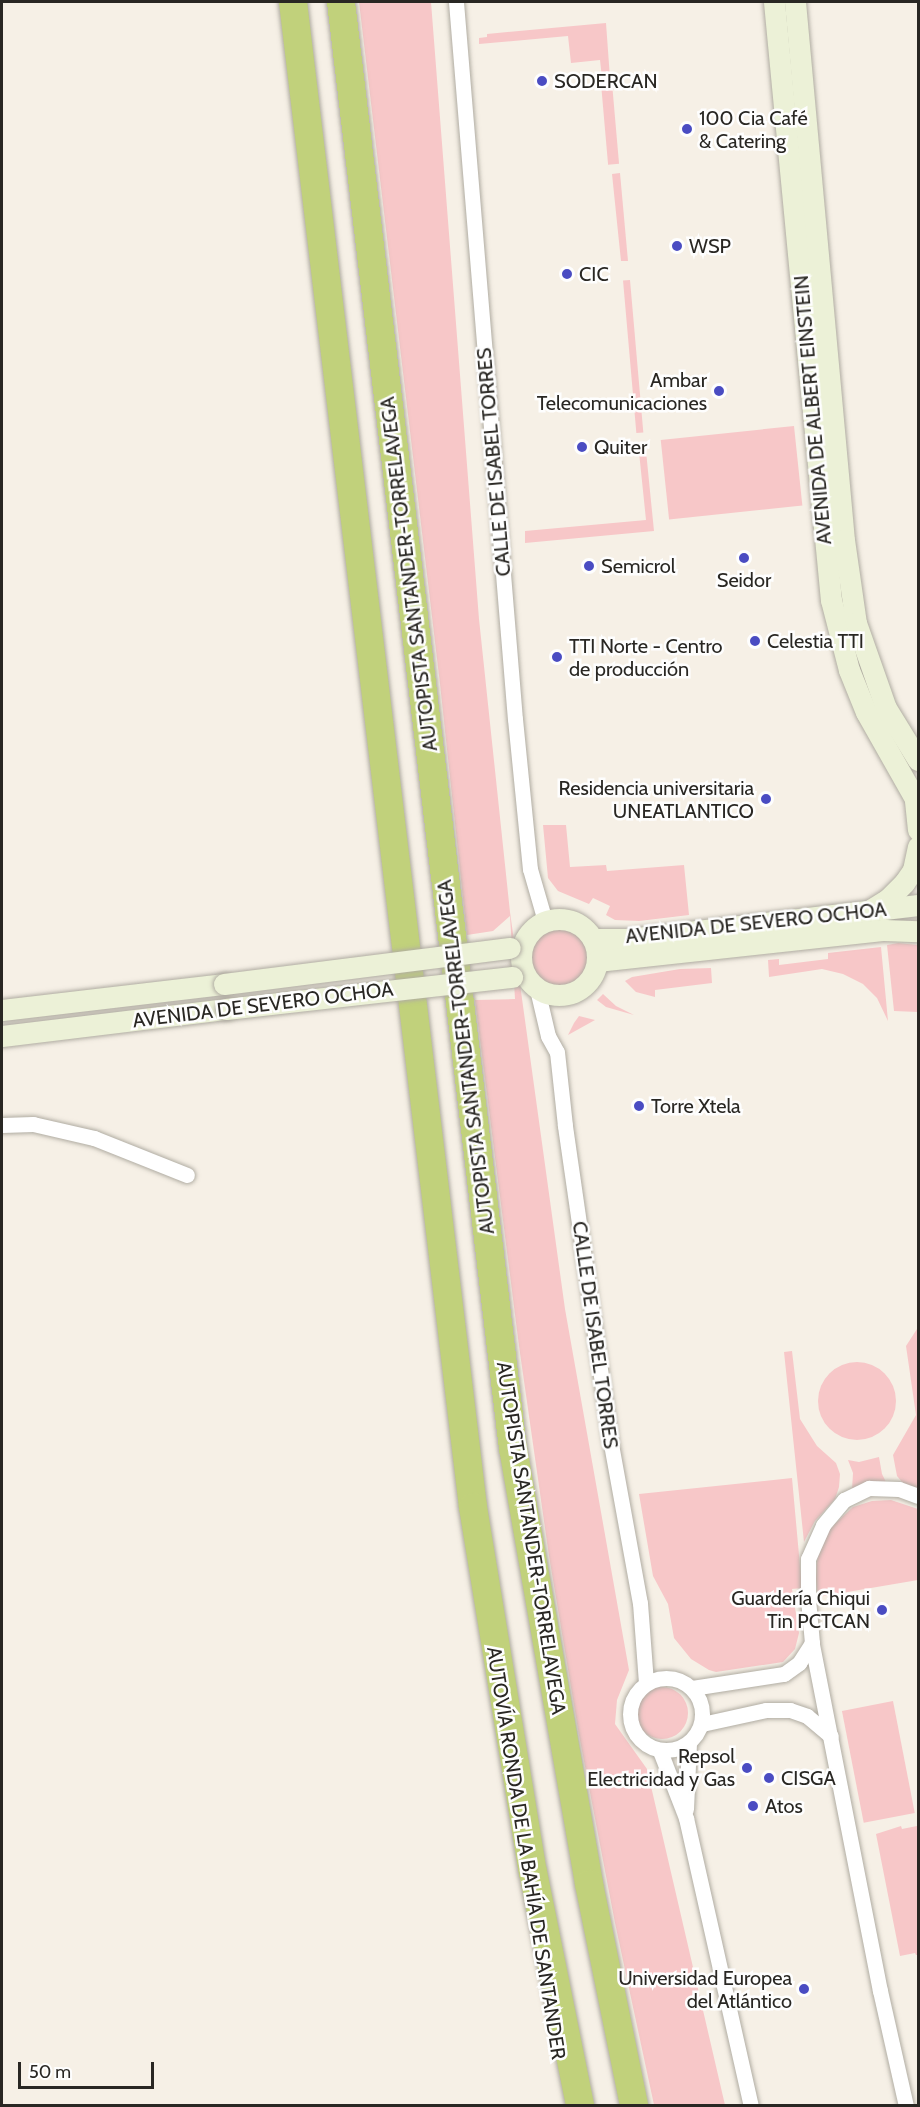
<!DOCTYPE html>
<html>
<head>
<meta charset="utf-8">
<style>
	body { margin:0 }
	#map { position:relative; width:920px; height:2107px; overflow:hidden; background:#f6f0e6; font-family:Cabin,sans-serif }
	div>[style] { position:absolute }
	.green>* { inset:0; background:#f7c7c8; transform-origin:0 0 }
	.round { border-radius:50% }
	.roads { filter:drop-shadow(0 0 2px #b0aca2) drop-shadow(0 0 2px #b0aca2) }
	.minor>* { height:15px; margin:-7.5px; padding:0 7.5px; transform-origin:7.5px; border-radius:7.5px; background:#fff }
	.minor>.ring { margin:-7.5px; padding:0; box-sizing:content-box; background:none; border:15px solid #fff; border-radius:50% }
	.secondary>* { height:21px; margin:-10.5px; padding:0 10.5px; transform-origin:10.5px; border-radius:10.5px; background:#ecf1d7 }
	.secondary>.ring { margin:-10.5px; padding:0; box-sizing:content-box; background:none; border:21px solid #ecf1d7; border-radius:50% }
	.motorway>* { height:28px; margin:-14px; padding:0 14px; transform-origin:14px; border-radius:14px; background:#c1d17b }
	.bridges { filter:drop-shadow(0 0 2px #b0aca2) drop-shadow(0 0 2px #b0aca2) }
	.secondary-bridge>* { height:21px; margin:-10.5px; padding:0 10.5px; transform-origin:10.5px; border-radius:10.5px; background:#ecf1d7 }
	.dots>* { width:16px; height:16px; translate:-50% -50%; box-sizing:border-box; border:3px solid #fefefe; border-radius:50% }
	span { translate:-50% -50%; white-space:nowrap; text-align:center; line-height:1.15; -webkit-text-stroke:5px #fefefe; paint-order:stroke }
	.poi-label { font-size:20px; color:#292723 }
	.left { translate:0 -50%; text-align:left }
	.right { translate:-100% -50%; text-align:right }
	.street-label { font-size:20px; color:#292723 }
	.frame { position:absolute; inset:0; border:3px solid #292723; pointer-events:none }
	.scale { position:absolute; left:18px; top:2062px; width:136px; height:27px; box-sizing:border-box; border:3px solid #292723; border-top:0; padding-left:8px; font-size:18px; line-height:21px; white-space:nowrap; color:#292723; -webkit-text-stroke:4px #fefefe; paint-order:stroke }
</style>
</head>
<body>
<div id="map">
	<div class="green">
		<div style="clip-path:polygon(359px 2px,431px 2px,479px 619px,510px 912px,565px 1309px,629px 1670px,617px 1700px,615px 1724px,647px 1769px,725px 2105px,654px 2105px,615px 1923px,579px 1735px,549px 1556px,519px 1346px,475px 1000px,515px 999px,510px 916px,493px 931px,467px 935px,440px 684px)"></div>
		<div style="clip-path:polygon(606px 23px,610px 78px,602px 78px,600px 60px,571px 63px,568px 36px,479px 44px,479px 38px,487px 37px,487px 34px)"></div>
		<div style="left:612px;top:83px;width:81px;height:11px;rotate:85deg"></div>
		<div style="clip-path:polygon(620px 173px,628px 261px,621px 261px,612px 174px)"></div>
		<div style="left:630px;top:280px;width:153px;height:7px;rotate:85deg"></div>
		<div style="left:794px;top:426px;width:80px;height:134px;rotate:84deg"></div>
		<div style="clip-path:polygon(646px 451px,654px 531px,525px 543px,525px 531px,646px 520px,639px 452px)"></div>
		<div style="clip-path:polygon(543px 825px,566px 825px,570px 867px,606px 865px,607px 871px,684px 865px,689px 915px,639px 921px,615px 920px,606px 915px,610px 906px,593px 898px,589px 904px,558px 891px,548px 878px)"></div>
		<div class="round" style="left:529px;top:927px;width:60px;height:60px"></div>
		<div style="clip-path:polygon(898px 943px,918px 945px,918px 1012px,894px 1011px,887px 945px)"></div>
		<div style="clip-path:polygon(881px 947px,888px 1021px,877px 998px,863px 984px,843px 974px,822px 969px,769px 977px,768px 960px,779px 959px,779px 965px,828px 959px,828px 953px)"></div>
		<div style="clip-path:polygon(711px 968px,712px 983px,655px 990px,655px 997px,636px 992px,625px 981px,632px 977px,680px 969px)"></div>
		<div style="clip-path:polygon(603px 994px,616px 1006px,634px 1015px,606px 1007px,597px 1000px)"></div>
		<div style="clip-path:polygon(579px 1016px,595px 1020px,568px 1035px,574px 1023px)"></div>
		<div style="clip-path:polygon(917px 1329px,918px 1347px,918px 1490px,902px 1482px,897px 1476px,893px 1455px,916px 1415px,906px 1346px)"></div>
		<div style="clip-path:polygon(792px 1351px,800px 1419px,817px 1446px,836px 1463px,840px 1474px,839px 1487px,835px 1499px,815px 1521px,804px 1542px,784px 1352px)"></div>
		<div class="round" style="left:818px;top:1362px;width:78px;height:78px"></div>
		<div style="clip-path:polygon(879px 1457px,882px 1474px,887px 1484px,852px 1490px,853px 1473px,848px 1460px,859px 1462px)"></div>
		<div style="clip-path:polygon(792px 1478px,802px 1588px,792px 1589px,799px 1633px,795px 1649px,783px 1662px,716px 1672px,709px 1670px,691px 1659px,674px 1638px,668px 1604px,653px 1576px,639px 1494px)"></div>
		<div style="clip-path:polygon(891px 1500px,918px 1509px,918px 1580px,818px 1597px,816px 1579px,818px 1550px,826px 1532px,853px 1507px,872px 1501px)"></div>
		<div class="round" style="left:636px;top:1687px;width:52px;height:52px"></div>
		<div style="left:893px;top:1701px;width:114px;height:52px;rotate:79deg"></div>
		<div style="clip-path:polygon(901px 1826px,902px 1829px,917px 1826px,918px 1833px,918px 1955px,916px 1955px,915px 1953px,900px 1956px,876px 1834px)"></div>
	</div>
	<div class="roads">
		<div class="minor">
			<div style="left:456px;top:2px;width:719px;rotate:85.3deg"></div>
			<div style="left:515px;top:719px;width:151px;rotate:84.3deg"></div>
			<div style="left:530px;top:869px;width:54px;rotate:73.9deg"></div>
			<div style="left:537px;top:989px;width:48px;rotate:76.8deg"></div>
			<div style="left:548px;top:1036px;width:18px;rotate:61deg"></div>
			<div style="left:557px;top:1052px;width:74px;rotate:83.8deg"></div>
			<div style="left:565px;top:1126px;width:310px;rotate:81.8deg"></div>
			<div style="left:609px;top:1433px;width:173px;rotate:79.7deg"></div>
			<div style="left:640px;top:1603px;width:80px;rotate:85.7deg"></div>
			<div style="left:2px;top:1125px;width:31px;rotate:-2deg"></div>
			<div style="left:33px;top:1124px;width:63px;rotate:12.9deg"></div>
			<div style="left:94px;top:1138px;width:100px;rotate:21.7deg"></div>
			<div class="ring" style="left:630px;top:1678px;width:57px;height:57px"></div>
			<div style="left:692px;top:1688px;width:93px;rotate:-8.7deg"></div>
			<div style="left:784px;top:1674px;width:19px;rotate:-36deg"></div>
			<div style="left:799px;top:1663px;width:24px;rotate:-57deg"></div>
			<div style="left:702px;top:1724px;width:66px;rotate:-12.3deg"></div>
			<div style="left:766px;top:1710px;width:24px"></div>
			<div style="left:790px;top:1710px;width:18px;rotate:19deg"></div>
			<div style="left:807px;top:1716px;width:31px;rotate:40deg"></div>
			<div style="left:660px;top:1751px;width:72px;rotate:68.8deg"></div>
			<div style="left:686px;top:1818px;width:295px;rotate:77.3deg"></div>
			<div style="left:686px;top:1809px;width:65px;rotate:-87.4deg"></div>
			<div style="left:906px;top:2106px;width:118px;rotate:-102.7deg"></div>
			<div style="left:880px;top:1991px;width:355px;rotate:-101.1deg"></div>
			<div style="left:812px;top:1643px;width:44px;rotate:-95.2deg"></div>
			<div style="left:808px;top:1599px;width:40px;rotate:-90deg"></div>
			<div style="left:808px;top:1559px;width:37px;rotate:-66deg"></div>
			<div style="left:823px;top:1525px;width:33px;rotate:-50deg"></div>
			<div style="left:844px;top:1500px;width:28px;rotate:-26deg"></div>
			<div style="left:869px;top:1488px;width:30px;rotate:2deg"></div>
			<div style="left:899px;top:1489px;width:20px;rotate:20deg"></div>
		</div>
		<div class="secondary">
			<div style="left:774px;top:2px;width:601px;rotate:84.56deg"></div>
			<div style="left:831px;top:600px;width:72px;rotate:75.6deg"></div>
			<div style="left:849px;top:670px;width:45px;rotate:68deg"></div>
			<div style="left:866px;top:712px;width:106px;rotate:60.5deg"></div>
			<div style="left:795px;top:2px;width:540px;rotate:84.8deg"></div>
			<div style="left:844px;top:540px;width:84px;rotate:81.8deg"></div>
			<div style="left:856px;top:623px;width:90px;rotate:70.6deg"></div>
			<div style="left:886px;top:708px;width:61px;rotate:58.4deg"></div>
			<div style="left:915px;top:801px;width:29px;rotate:84deg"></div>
			<div style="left:872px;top:909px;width:19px;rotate:-32deg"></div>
			<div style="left:888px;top:899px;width:23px;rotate:-45deg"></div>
			<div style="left:904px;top:883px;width:16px;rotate:-55deg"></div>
			<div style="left:913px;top:870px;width:24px;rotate:-78deg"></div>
			<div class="ring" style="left:521px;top:919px;width:55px;height:55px"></div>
			<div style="left:593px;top:939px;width:36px"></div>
			<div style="left:629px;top:939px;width:291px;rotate:-6.7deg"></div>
			<div style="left:597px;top:961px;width:289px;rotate:-6.2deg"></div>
			<div style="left:884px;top:930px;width:34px;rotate:2deg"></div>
			<div style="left:2px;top:1010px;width:224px;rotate:-6.7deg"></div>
			<div style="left:2px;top:1036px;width:226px;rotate:-6.9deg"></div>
		</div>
		<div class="motorway">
			<div style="left:293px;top:2px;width:1516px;rotate:83.18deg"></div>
			<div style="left:473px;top:1507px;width:370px;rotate:80.7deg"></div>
			<div style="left:533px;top:1872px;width:239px;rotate:78.6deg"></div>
			<div style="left:341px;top:2px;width:1456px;rotate:83.22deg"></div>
			<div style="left:513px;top:1448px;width:443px;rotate:80.1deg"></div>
			<div style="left:589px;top:1884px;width:227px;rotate:78.5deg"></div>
		</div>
	</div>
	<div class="bridges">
		<div class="secondary-bridge">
			<div style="left:224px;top:984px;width:288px;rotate:-7.2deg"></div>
			<div style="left:226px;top:1009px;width:288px;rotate:-6.4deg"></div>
		</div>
	</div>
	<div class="dots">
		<div style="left:542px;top:81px;background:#4a4cc2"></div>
		<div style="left:687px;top:129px;background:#4a4cc2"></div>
		<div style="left:677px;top:246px;background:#4a4cc2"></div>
		<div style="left:567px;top:274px;background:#4a4cc2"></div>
		<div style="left:719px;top:391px;background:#4a4cc2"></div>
		<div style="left:582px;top:447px;background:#4a4cc2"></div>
		<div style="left:744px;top:558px;background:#4a4cc2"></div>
		<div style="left:589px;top:566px;background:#4a4cc2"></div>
		<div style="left:755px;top:641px;background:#4a4cc2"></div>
		<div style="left:557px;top:657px;background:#4a4cc2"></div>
		<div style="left:766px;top:799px;background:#4a4cc2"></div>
		<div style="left:639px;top:1106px;background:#4a4cc2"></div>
		<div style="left:882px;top:1610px;background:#4a4cc2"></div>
		<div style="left:747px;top:1768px;background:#4a4cc2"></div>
		<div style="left:769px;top:1778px;background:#4a4cc2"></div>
		<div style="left:753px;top:1806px;background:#4a4cc2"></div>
		<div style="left:804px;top:1989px;background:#4a4cc2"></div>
	</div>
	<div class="poi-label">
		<span class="left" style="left:554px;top:81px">SODERCAN</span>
		<span class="left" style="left:699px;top:130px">100 Cia Café<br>&amp; Catering</span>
		<span class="left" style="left:689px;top:246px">WSP</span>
		<span class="left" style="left:579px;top:274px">CIC</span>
		<span class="right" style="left:707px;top:392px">Ambar<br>Telecomunicaciones</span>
		<span class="left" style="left:594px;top:447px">Quiter</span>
		<span class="left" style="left:601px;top:566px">Semicrol</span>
		<span style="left:744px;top:580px">Seidor</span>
		<span class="left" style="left:767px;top:641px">Celestia TTI</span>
		<span class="left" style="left:569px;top:658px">TTI Norte - Centro<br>de producción</span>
		<span class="right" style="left:754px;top:800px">Residencia universitaria<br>UNEATLANTICO</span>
		<span class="left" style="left:651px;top:1106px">Torre Xtela</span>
		<span class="right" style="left:870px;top:1610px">Guardería Chiqui<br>Tin PCTCAN</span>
		<span class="right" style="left:735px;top:1768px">Repsol<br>Electricidad y Gas</span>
		<span class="left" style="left:781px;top:1778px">CISGA</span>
		<span class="left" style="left:765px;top:1806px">Atos</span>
		<span class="right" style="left:792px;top:1990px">Universidad Europea<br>del Atlántico</span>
	</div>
	<div class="street-label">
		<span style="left:813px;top:410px;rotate:-95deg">AVENIDA DE ALBERT EINSTEIN</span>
		<span style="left:494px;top:462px;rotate:-95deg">CALLE DE ISABEL TORRES</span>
		<span style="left:409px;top:574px;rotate:-97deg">AUTOPISTA SANTANDER-TORRELAVEGA</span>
		<span style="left:756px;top:923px;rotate:-6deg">AVENIDA DE SEVERO OCHOA</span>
		<span style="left:263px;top:1005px;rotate:-7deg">AVENIDA DE SEVERO OCHOA</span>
		<span style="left:466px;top:1057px;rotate:-97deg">AUTOPISTA SANTANDER-TORRELAVEGA</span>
		<span style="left:595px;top:1335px;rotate:82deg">CALLE DE ISABEL TORRES</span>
		<span style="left:531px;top:1538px;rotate:81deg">AUTOPISTA SANTANDER-TORRELAVEGA</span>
		<span style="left:526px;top:1853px;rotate:81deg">AUTOVÍA RONDA DE LA BAHÍA DE SANTANDER</span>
	</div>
	<div class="frame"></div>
	<div class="scale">50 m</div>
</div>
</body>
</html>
